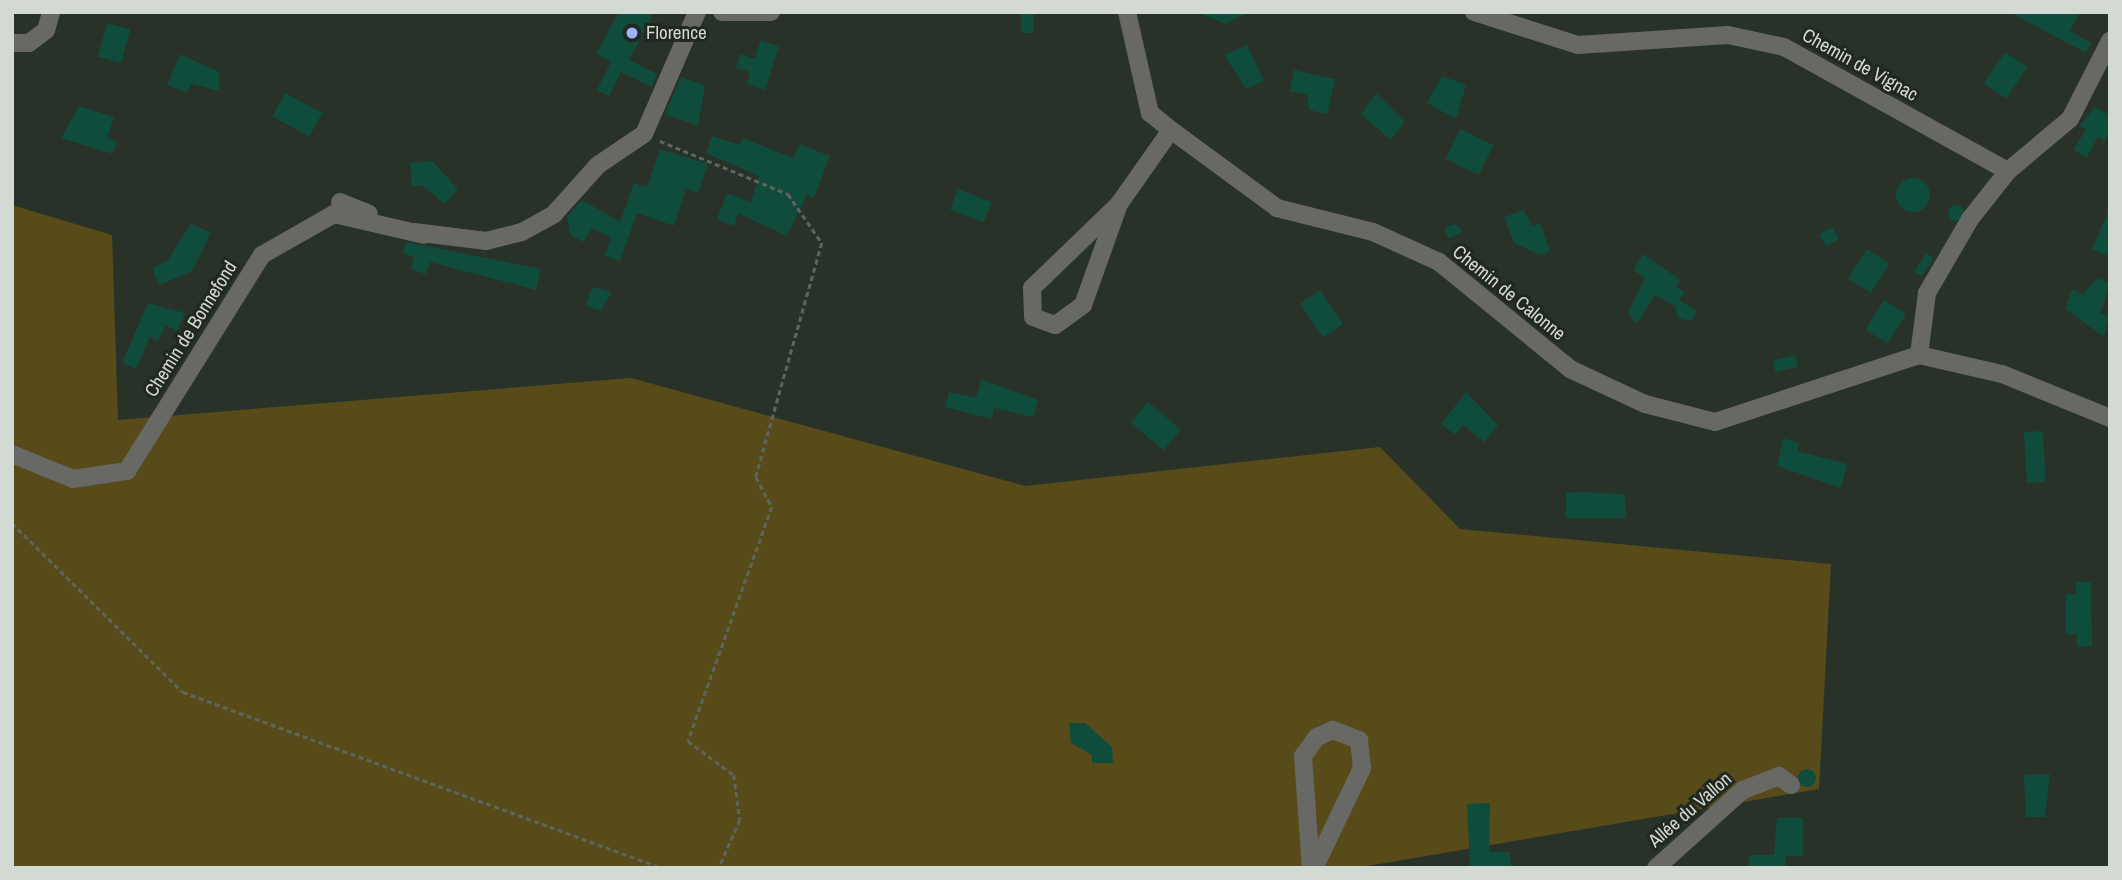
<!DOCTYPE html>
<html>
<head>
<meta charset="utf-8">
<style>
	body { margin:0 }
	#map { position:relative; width:2122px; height:880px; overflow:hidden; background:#293229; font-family:"Archivo Narrow",sans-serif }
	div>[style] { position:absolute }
	.green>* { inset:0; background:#584b1a }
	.building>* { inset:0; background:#0f4c3b; transform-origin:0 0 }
	.round { border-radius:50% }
	.path>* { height:2.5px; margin-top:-1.25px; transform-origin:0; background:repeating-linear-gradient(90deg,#5d655d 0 5px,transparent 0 8.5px) }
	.minor>* { height:18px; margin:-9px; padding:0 9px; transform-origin:9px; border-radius:9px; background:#686964 }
	.dots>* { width:19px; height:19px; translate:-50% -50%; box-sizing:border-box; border:4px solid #202820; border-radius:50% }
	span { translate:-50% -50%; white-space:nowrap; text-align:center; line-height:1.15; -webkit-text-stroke:6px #202820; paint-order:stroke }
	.poi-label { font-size:19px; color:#d3d9d3 }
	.left { translate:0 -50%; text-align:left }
	.street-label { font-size:19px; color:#d3d9d3 }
	.frame { position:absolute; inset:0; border:14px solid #d3d9d3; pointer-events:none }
</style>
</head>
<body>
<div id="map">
	<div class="green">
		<div style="clip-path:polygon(12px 205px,112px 235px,118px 420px,631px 378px,1025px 486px,1380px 447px,1460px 529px,1831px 564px,1819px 789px,1356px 868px,12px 868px)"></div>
	</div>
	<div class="building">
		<div style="clip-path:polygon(619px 12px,654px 12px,629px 60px,657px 74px,652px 87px,621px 72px,609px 96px,597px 90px,611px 62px,596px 54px)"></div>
		<div style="left:1021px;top:12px;width:13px;height:21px"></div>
		<div style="clip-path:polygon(1196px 12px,1249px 12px,1226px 24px)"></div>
		<div style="clip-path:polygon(2009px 12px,2080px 12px,2070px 31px,2091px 43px,2086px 53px)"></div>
		<div style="left:107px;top:23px;width:24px;height:35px;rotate:15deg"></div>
		<div style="clip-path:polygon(760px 41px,779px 46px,765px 90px,747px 84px,750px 72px,736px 68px,740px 54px,755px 59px)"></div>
		<div style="clip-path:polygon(1247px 45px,1264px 81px,1246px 89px,1224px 55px)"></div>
		<div style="left:2005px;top:52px;width:27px;height:38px;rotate:34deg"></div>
		<div style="clip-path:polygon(180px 54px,219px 72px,219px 91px,191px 84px,187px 93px,167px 85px)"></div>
		<div style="clip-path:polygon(1294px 70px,1335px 79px,1327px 114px,1309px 110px,1307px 95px,1290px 91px)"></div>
		<div style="clip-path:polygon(1442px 76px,1466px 85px,1456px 119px,1427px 103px)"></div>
		<div style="clip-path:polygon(681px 77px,705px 85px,698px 126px,665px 114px)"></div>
		<div style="left:285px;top:93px;width:42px;height:27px;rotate:28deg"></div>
		<div style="clip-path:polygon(1376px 93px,1405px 122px,1391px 140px,1361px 114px)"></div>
		<div style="clip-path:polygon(79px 106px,114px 117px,107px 138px,117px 142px,113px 154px,61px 138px)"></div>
		<div style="clip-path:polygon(2095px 107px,2110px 115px,2110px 132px,2104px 141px,2098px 137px,2087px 157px,2073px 150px,2086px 130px,2079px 126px)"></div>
		<div style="left:1460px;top:129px;width:37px;height:33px;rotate:26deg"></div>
		<div style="clip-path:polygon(712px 136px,740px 145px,742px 138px,794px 158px,799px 144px,830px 156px,814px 198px,807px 195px,787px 236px,738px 213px,734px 226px,717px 219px,727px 193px,751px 202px,759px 176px,706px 153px)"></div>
		<div style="clip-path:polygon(660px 149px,708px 164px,698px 193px,686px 189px,674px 226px,637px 213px,620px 261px,605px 256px,611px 238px,592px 228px,583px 242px,570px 234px,567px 216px,582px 200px,620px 222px,634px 183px,647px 187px)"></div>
		<div style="clip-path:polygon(432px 161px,458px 189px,445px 204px,421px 185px,412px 186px,410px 163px)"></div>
		<div class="round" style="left:1896px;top:178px;width:34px;height:34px"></div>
		<div style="left:958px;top:189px;width:36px;height:22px;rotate:21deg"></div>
		<div class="round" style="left:1948px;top:205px;width:16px;height:16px"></div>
		<div style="clip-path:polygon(2110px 207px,2110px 257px,2092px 249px)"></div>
		<div style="clip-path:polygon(1524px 210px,1532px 226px,1540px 223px,1550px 251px,1540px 255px,1514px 243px,1504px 217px)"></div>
		<div style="clip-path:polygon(191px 224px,210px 232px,204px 248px,191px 272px,159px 285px,152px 268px,167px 261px)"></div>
		<div style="clip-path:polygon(1455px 224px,1463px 231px,1449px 239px,1444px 228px)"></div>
		<div style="left:1832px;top:227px;width:14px;height:15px;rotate:60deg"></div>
		<div style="clip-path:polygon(406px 242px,541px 269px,536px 290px,430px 262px,426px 274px,411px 270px,414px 257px,403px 254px)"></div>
		<div style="left:1867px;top:249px;width:27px;height:35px;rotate:33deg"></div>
		<div style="left:1926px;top:253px;width:9px;height:22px;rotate:32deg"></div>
		<div style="clip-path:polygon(1643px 254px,1680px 280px,1676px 286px,1685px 292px,1679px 300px,1697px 311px,1691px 321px,1678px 318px,1675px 306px,1655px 295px,1637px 324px,1628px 313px,1645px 278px,1633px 270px)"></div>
		<div style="clip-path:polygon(2098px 278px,2110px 283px,2100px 313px,2110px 318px,2103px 336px,2065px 309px,2072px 289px,2083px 294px)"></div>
		<div style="clip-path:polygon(592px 287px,612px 292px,601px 311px,586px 306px)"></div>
		<div style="left:1320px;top:290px;width:41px;height:24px;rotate:56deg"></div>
		<div style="left:1884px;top:300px;width:26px;height:35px;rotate:32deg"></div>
		<div style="clip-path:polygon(148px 303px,185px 313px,177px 332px,166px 325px,158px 341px,150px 337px,136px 369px,122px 363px)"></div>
		<div style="left:1795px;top:355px;width:12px;height:23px;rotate:76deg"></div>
		<div style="clip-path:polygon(981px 379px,1038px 400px,1033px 417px,994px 408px,992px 419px,945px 407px,949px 392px,976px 398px)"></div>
		<div style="clip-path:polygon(1466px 392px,1498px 425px,1484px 442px,1463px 425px,1456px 435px,1441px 424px)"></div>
		<div style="left:1148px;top:402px;width:43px;height:27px;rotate:40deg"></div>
		<div style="left:2043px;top:431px;width:51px;height:19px;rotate:87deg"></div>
		<div style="clip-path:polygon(1783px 438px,1800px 443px,1797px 451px,1847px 464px,1841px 488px,1777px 466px)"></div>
		<div style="clip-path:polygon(1579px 492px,1625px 494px,1626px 518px,1566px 518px,1566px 493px)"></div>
		<div style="clip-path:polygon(2076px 582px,2091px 582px,2092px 646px,2077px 647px,2077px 634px,2066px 634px,2066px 594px,2076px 594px)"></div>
		<div style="clip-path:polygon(1069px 723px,1085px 723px,1112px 747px,1113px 763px,1092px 763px,1092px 755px,1071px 743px)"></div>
		<div class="round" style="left:1798px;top:769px;width:18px;height:18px"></div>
		<div style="clip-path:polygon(2050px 774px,2045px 817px,2026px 817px,2024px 775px)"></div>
		<div style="clip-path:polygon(1490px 803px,1489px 852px,1510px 852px,1511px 867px,1470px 868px,1467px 804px)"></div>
		<div style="clip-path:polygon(1777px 818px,1803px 818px,1803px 856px,1786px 856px,1786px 868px,1749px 867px,1749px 855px,1774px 855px)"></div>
	</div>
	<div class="path">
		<div style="left:660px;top:141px;width:139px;rotate:22.5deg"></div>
		<div style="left:788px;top:194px;width:60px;rotate:55.2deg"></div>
		<div style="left:822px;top:243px;width:243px;rotate:105.8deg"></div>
		<div style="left:756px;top:477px;width:34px;rotate:62deg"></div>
		<div style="left:772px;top:507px;width:249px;rotate:109.7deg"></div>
		<div style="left:688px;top:741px;width:57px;rotate:36.5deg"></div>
		<div style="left:734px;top:775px;width:45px;rotate:82.4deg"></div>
		<div style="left:740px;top:820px;width:52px;rotate:113.6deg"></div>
		<div style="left:12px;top:523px;width:240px;rotate:44.7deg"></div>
		<div style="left:183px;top:692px;width:510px;rotate:20.17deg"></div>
	</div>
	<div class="minor">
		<div style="left:722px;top:12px;width:49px"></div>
		<div style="left:1127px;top:12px;width:104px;rotate:77.2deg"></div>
		<div style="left:1150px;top:113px;width:27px;rotate:39deg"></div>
		<div style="left:1171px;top:130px;width:132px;rotate:36.3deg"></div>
		<div style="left:1277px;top:208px;width:99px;rotate:14deg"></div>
		<div style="left:1373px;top:232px;width:72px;rotate:24.4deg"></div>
		<div style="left:1439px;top:262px;width:169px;rotate:39.2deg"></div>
		<div style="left:1570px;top:369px;width:83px;rotate:25deg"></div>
		<div style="left:1645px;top:404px;width:72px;rotate:14.4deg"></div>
		<div style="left:1715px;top:422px;width:215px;rotate:-18.2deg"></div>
		<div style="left:1919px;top:355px;width:85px;rotate:12.9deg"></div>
		<div style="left:2002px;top:374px;width:117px;rotate:22.2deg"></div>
		<div style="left:1474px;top:12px;width:109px;rotate:17.6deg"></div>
		<div style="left:1578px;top:45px;width:150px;rotate:-3.8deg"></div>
		<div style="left:1728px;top:35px;width:57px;rotate:12.1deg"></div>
		<div style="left:1784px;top:47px;width:256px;rotate:29deg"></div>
		<div style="left:12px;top:43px;width:17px"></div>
		<div style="left:29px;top:43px;width:21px;rotate:-37deg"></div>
		<div style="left:46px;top:30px;width:19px;rotate:-74deg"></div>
		<div style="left:340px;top:202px;width:31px;rotate:22deg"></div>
		<div style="left:1119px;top:204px;width:107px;rotate:109.6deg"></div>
		<div style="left:1083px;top:305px;width:34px;rotate:144deg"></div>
		<div style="left:1055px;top:325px;width:23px;rotate:-160deg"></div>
		<div style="left:1033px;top:317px;width:29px;rotate:-92deg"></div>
		<div style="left:1032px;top:288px;width:121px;rotate:-44deg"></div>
		<div style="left:1119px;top:204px;width:90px;rotate:-54.9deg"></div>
		<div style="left:414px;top:232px;width:73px;rotate:7.1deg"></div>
		<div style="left:486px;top:241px;width:37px;rotate:-14deg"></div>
		<div style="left:522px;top:232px;width:37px;rotate:-29deg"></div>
		<div style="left:554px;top:214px;width:66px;rotate:-48.1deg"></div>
		<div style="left:598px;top:165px;width:55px;rotate:-34deg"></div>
		<div style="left:644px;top:134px;width:133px;rotate:-66.5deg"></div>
		<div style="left:1919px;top:355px;width:63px;rotate:-82.6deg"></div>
		<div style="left:1927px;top:293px;width:86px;rotate:-59.8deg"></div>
		<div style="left:1970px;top:219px;width:61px;rotate:-51.6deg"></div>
		<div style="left:2008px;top:171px;width:81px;rotate:-40deg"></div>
		<div style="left:2070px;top:119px;width:88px;rotate:-62.9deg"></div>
		<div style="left:12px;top:454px;width:66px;rotate:22.3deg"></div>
		<div style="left:73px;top:479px;width:55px;rotate:-8.4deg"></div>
		<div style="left:127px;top:471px;width:255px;rotate:-58deg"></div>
		<div style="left:262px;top:255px;width:83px;rotate:-29.7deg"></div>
		<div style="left:334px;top:214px;width:92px;rotate:13.1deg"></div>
		<div style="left:1311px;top:868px;width:112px;rotate:-94.1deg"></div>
		<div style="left:1303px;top:756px;width:24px;rotate:-54deg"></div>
		<div style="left:1317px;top:737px;width:17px;rotate:-24deg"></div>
		<div style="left:1333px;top:730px;width:28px;rotate:21deg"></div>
		<div style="left:1359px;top:740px;width:28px;rotate:84deg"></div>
		<div style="left:1362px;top:768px;width:111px;rotate:115.6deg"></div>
		<div style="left:1656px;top:868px;width:117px;rotate:-41.9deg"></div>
		<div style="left:1743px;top:790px;width:39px;rotate:-21deg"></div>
		<div style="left:1779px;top:776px;width:15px;rotate:37deg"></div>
	</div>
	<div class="dots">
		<div style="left:632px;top:33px;background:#9fb3fd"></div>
	</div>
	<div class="poi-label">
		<span class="left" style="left:646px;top:33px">Florence</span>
	</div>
	<div class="street-label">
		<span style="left:1860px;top:65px;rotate:29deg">Chemin de Vignac</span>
		<span style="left:1509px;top:293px;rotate:39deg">Chemin de Calonne</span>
		<span style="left:191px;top:329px;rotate:-58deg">Chemin de Bonnefond</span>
		<span style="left:1690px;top:810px;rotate:-41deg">Allée du Vallon</span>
	</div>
	<div class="frame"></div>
</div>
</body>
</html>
